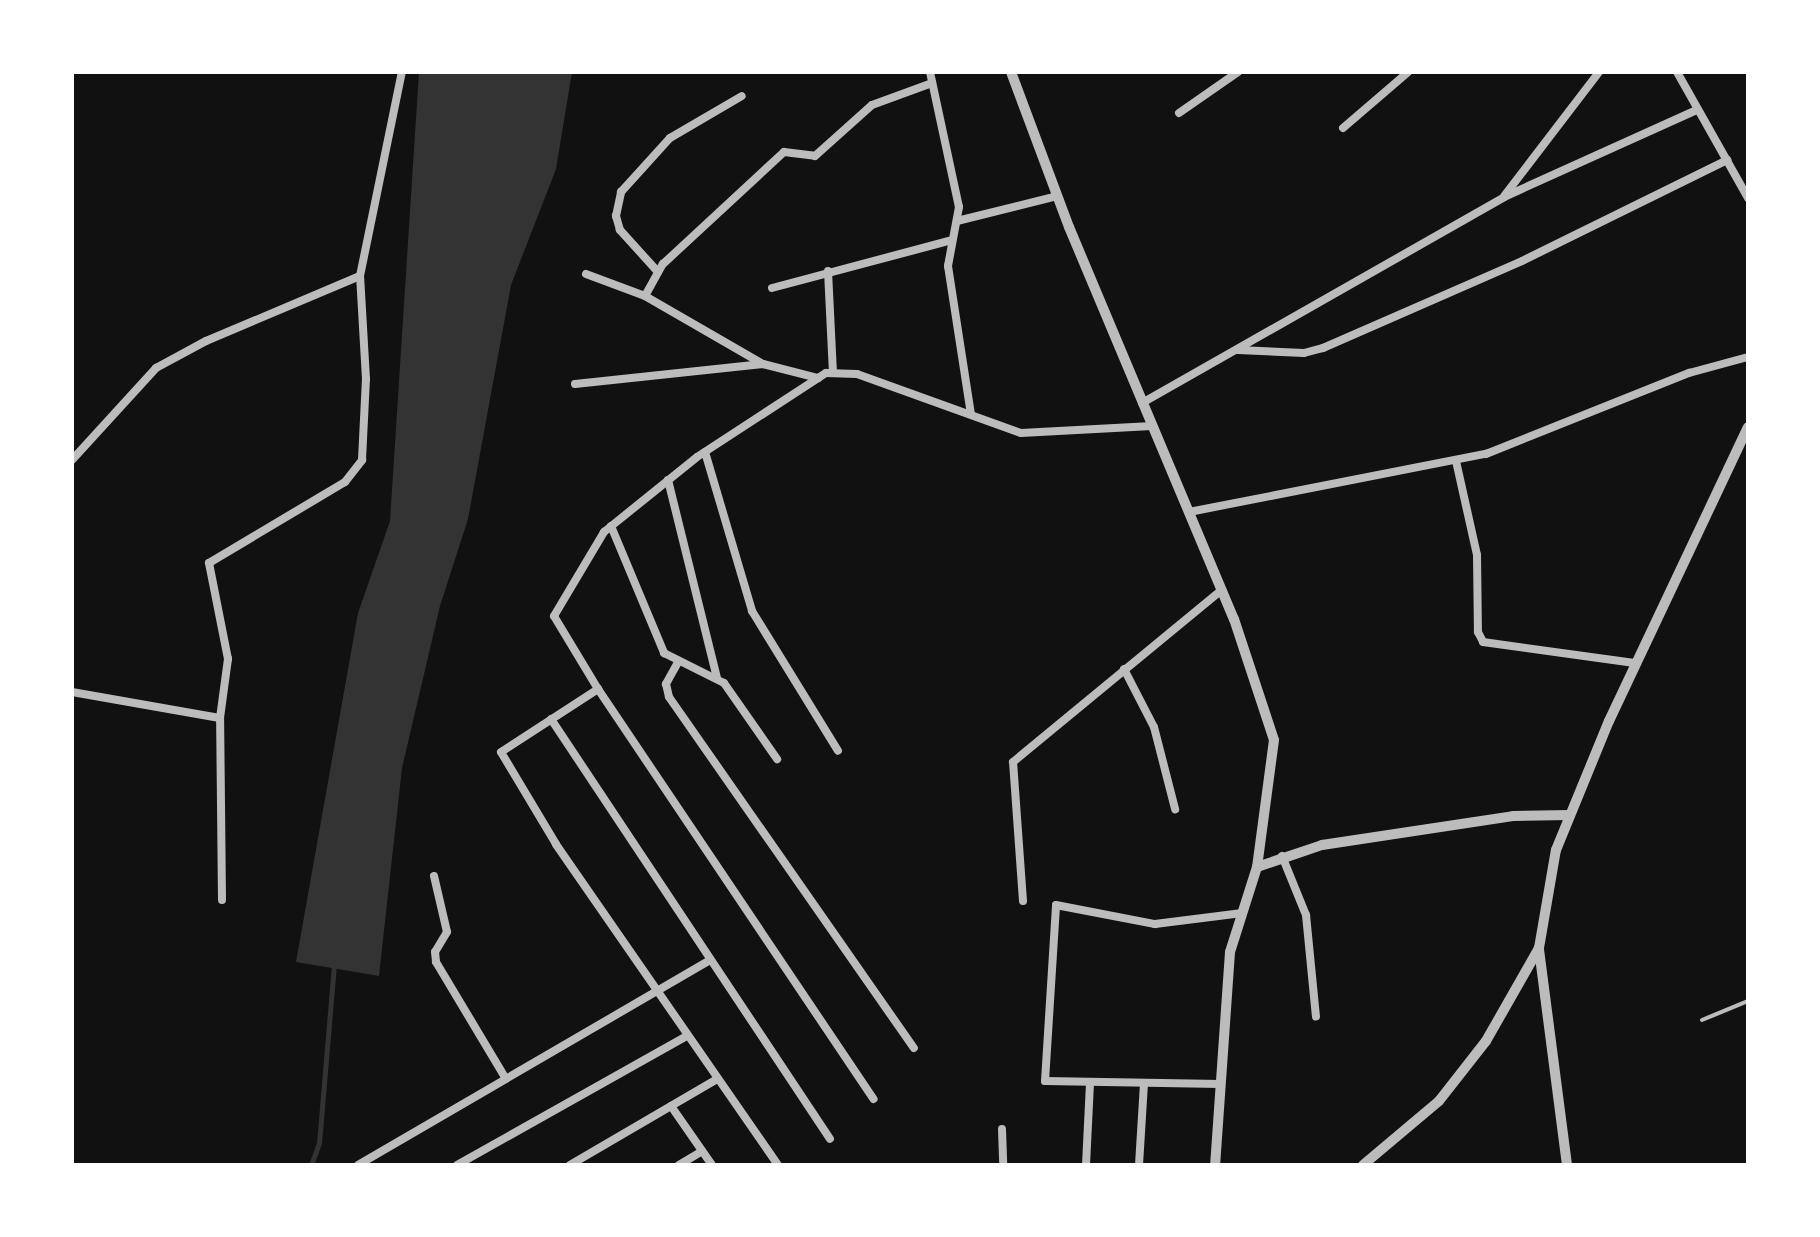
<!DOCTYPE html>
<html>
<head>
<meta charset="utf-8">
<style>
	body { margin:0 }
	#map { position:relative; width:1820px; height:1237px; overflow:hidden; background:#111; font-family:"PT Sans",sans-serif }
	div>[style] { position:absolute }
	.water>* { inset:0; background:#333 }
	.stream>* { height:5px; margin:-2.5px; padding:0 2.5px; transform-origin:2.5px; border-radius:2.5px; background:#333 }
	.service>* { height:4px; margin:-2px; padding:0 2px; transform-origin:2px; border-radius:2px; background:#bcbcbc }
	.minor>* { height:8px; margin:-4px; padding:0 4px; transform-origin:4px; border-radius:4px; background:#bcbcbc }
	.tertiary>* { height:10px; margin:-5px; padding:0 5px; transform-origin:5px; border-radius:5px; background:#bcbcbc }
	span { translate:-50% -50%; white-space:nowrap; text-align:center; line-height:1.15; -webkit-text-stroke:7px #fff; paint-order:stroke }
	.frame { position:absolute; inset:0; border:74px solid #fff; pointer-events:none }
</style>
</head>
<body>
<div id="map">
	<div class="water">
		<div style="clip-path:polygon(419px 72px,572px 72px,556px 169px,511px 285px,468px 519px,440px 606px,402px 768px,379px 976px,296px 962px,358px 613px,390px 521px)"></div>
	</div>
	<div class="stream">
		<div style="left:311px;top:1165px;width:23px;rotate:-70deg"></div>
		<div style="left:319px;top:1143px;width:181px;rotate:-85.2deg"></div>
	</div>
	<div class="service">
		<div style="left:1702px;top:1020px;width:50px;rotate:-22.4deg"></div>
	</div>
	<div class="minor">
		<div style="left:930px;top:72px;width:138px;rotate:77.9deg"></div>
		<div style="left:959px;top:207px;width:60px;rotate:100.6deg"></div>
		<div style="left:948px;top:266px;width:150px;rotate:81.2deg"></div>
		<div style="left:1677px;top:72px;width:145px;rotate:60.6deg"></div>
		<div style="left:1179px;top:113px;width:72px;rotate:-34.8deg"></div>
		<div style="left:1343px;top:128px;width:86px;rotate:-40.7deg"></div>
		<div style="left:1505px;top:195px;width:155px;rotate:-52.6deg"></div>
		<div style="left:957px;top:221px;width:103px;rotate:-14deg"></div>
		<div style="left:828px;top:271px;width:102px;rotate:87.2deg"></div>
		<div style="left:658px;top:272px;width:57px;rotate:-132.1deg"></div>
		<div style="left:620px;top:230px;width:15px;rotate:-106deg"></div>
		<div style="left:616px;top:216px;width:25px;rotate:-78deg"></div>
		<div style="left:621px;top:192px;width:73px;rotate:-47.8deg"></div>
		<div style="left:670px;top:138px;width:83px;rotate:-30.3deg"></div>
		<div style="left:586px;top:274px;width:63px;rotate:20.4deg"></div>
		<div style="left:645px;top:296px;width:136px;rotate:30deg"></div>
		<div style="left:772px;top:288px;width:183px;rotate:-14.9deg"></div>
		<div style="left:645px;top:296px;width:37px;rotate:-61deg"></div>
		<div style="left:663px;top:264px;width:165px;rotate:-42.8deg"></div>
		<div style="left:784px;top:152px;width:31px;rotate:7deg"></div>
		<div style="left:815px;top:156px;width:76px;rotate:-41.8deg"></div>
		<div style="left:872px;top:105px;width:64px;rotate:-20.1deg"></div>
		<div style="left:1238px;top:350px;width:66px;rotate:2.6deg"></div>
		<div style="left:1304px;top:353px;width:20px;rotate:-15deg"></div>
		<div style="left:1323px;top:348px;width:217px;rotate:-23.6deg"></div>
		<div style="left:1522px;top:261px;width:229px;rotate:-26.2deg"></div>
		<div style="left:575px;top:384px;width:189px;rotate:-6.1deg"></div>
		<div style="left:763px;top:364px;width:57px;rotate:14.3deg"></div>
		<div style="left:1142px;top:403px;width:417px;rotate:-29.6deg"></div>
		<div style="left:1504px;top:197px;width:212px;rotate:-24.3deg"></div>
		<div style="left:705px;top:452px;width:166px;rotate:73.5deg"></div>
		<div style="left:752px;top:611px;width:164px;rotate:58.4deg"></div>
		<div style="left:72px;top:460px;width:125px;rotate:-47.6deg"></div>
		<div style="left:156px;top:368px;width:57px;rotate:-28.4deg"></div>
		<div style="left:206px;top:341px;width:167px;rotate:-22.9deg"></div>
		<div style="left:1456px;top:461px;width:96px;rotate:77.4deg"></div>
		<div style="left:1477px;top:555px;width:77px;rotate:89.3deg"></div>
		<div style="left:1478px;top:632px;width:11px;rotate:63deg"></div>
		<div style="left:1483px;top:642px;width:153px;rotate:7.9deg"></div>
		<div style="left:668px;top:480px;width:204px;rotate:76.1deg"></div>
		<div style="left:1189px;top:512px;width:303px;rotate:-11.1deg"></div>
		<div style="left:1486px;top:454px;width:219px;rotate:-21.8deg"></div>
		<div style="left:1689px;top:373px;width:61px;rotate:-15.2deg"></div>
		<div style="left:611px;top:526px;width:138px;rotate:67.3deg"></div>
		<div style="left:664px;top:653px;width:67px;rotate:26.6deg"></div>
		<div style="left:724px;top:683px;width:93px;rotate:55.1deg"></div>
		<div style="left:677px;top:664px;width:23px;rotate:119deg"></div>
		<div style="left:666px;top:684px;width:13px;rotate:77deg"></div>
		<div style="left:669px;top:697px;width:428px;rotate:55.1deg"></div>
		<div style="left:1124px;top:669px;width:65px;rotate:62.7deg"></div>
		<div style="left:1154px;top:727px;width:85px;rotate:75.6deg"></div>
		<div style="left:598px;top:689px;width:494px;rotate:56.1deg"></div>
		<div style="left:72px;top:692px;width:150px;rotate:10deg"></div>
		<div style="left:551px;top:719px;width:504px;rotate:56.4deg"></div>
		<div style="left:1282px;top:856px;width:64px;rotate:67.9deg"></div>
		<div style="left:1306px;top:915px;width:102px;rotate:84.4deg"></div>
		<div style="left:434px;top:876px;width:57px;rotate:76.9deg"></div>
		<div style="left:447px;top:932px;width:23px;rotate:121deg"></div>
		<div style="left:435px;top:952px;width:10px;rotate:84deg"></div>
		<div style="left:436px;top:962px;width:136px;rotate:59.1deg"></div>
		<div style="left:222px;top:900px;width:182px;rotate:-90.6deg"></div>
		<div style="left:220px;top:718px;width:60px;rotate:-82.3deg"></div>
		<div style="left:228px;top:659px;width:98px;rotate:-101.2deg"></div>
		<div style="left:209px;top:563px;width:158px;rotate:-30.8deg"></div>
		<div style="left:345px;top:482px;width:28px;rotate:-52deg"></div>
		<div style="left:362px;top:460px;width:81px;rotate:-87.2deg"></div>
		<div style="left:366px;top:379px;width:103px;rotate:-93.3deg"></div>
		<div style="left:360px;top:276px;width:208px;rotate:-78.4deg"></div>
		<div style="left:1023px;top:901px;width:139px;rotate:-94.1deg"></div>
		<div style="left:1013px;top:762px;width:271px;rotate:-39.5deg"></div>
		<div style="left:1220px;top:1084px;width:175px;rotate:-179deg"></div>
		<div style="left:1045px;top:1081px;width:176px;rotate:-86.4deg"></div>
		<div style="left:1056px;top:905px;width:101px;rotate:10.9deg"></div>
		<div style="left:1155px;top:924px;width:88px;rotate:-7.2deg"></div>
		<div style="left:671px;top:1106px;width:72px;rotate:55.2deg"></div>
		<div style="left:1002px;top:1129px;width:36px;rotate:88deg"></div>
		<div style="left:358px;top:1165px;width:407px;rotate:-30.2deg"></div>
		<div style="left:457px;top:1165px;width:264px;rotate:-29.3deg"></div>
		<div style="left:570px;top:1165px;width:170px;rotate:-30.3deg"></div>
		<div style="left:679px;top:1165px;width:27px;rotate:-31deg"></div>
		<div style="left:778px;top:1165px;width:390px;rotate:-124.7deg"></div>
		<div style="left:556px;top:844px;width:107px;rotate:-120.9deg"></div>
		<div style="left:501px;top:752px;width:116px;rotate:-33deg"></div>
		<div style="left:598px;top:689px;width:85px;rotate:-121.1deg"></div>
		<div style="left:554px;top:616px;width:98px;rotate:-59.2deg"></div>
		<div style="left:604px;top:532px;width:119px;rotate:-38.9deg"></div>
		<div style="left:697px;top:457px;width:154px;rotate:-33.1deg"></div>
		<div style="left:826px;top:373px;width:31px;rotate:2deg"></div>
		<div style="left:857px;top:374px;width:174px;rotate:19.8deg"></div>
		<div style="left:1021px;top:433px;width:131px;rotate:-3.1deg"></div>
		<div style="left:1086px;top:1165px;width:83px;rotate:-87.2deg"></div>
		<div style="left:1139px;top:1165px;width:82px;rotate:-86.5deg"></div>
	</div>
	<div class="tertiary">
		<div style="left:1011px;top:72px;width:165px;rotate:69.5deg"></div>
		<div style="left:1069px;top:227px;width:425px;rotate:67.2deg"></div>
		<div style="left:1234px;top:619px;width:127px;rotate:71.7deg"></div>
		<div style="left:1274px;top:740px;width:128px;rotate:97.6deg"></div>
		<div style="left:1257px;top:867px;width:89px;rotate:107.6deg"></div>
		<div style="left:1230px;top:952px;width:214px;rotate:94deg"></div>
		<div style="left:1257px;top:867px;width:69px;rotate:-18.7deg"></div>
		<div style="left:1322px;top:845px;width:193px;rotate:-8.6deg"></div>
		<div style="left:1513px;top:816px;width:57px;rotate:-1deg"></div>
		<div style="left:1363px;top:1165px;width:99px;rotate:-40.1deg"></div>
		<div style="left:1439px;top:1101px;width:76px;rotate:-51.9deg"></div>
		<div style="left:1486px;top:1041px;width:107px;rotate:-60.3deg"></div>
		<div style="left:1567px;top:1165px;width:219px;rotate:-97.4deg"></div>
		<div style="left:1539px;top:948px;width:99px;rotate:-80.2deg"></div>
		<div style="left:1556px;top:850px;width:139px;rotate:-67.7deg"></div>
		<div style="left:1609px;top:721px;width:325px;rotate:-64.7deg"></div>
	</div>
	<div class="frame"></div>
</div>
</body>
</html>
